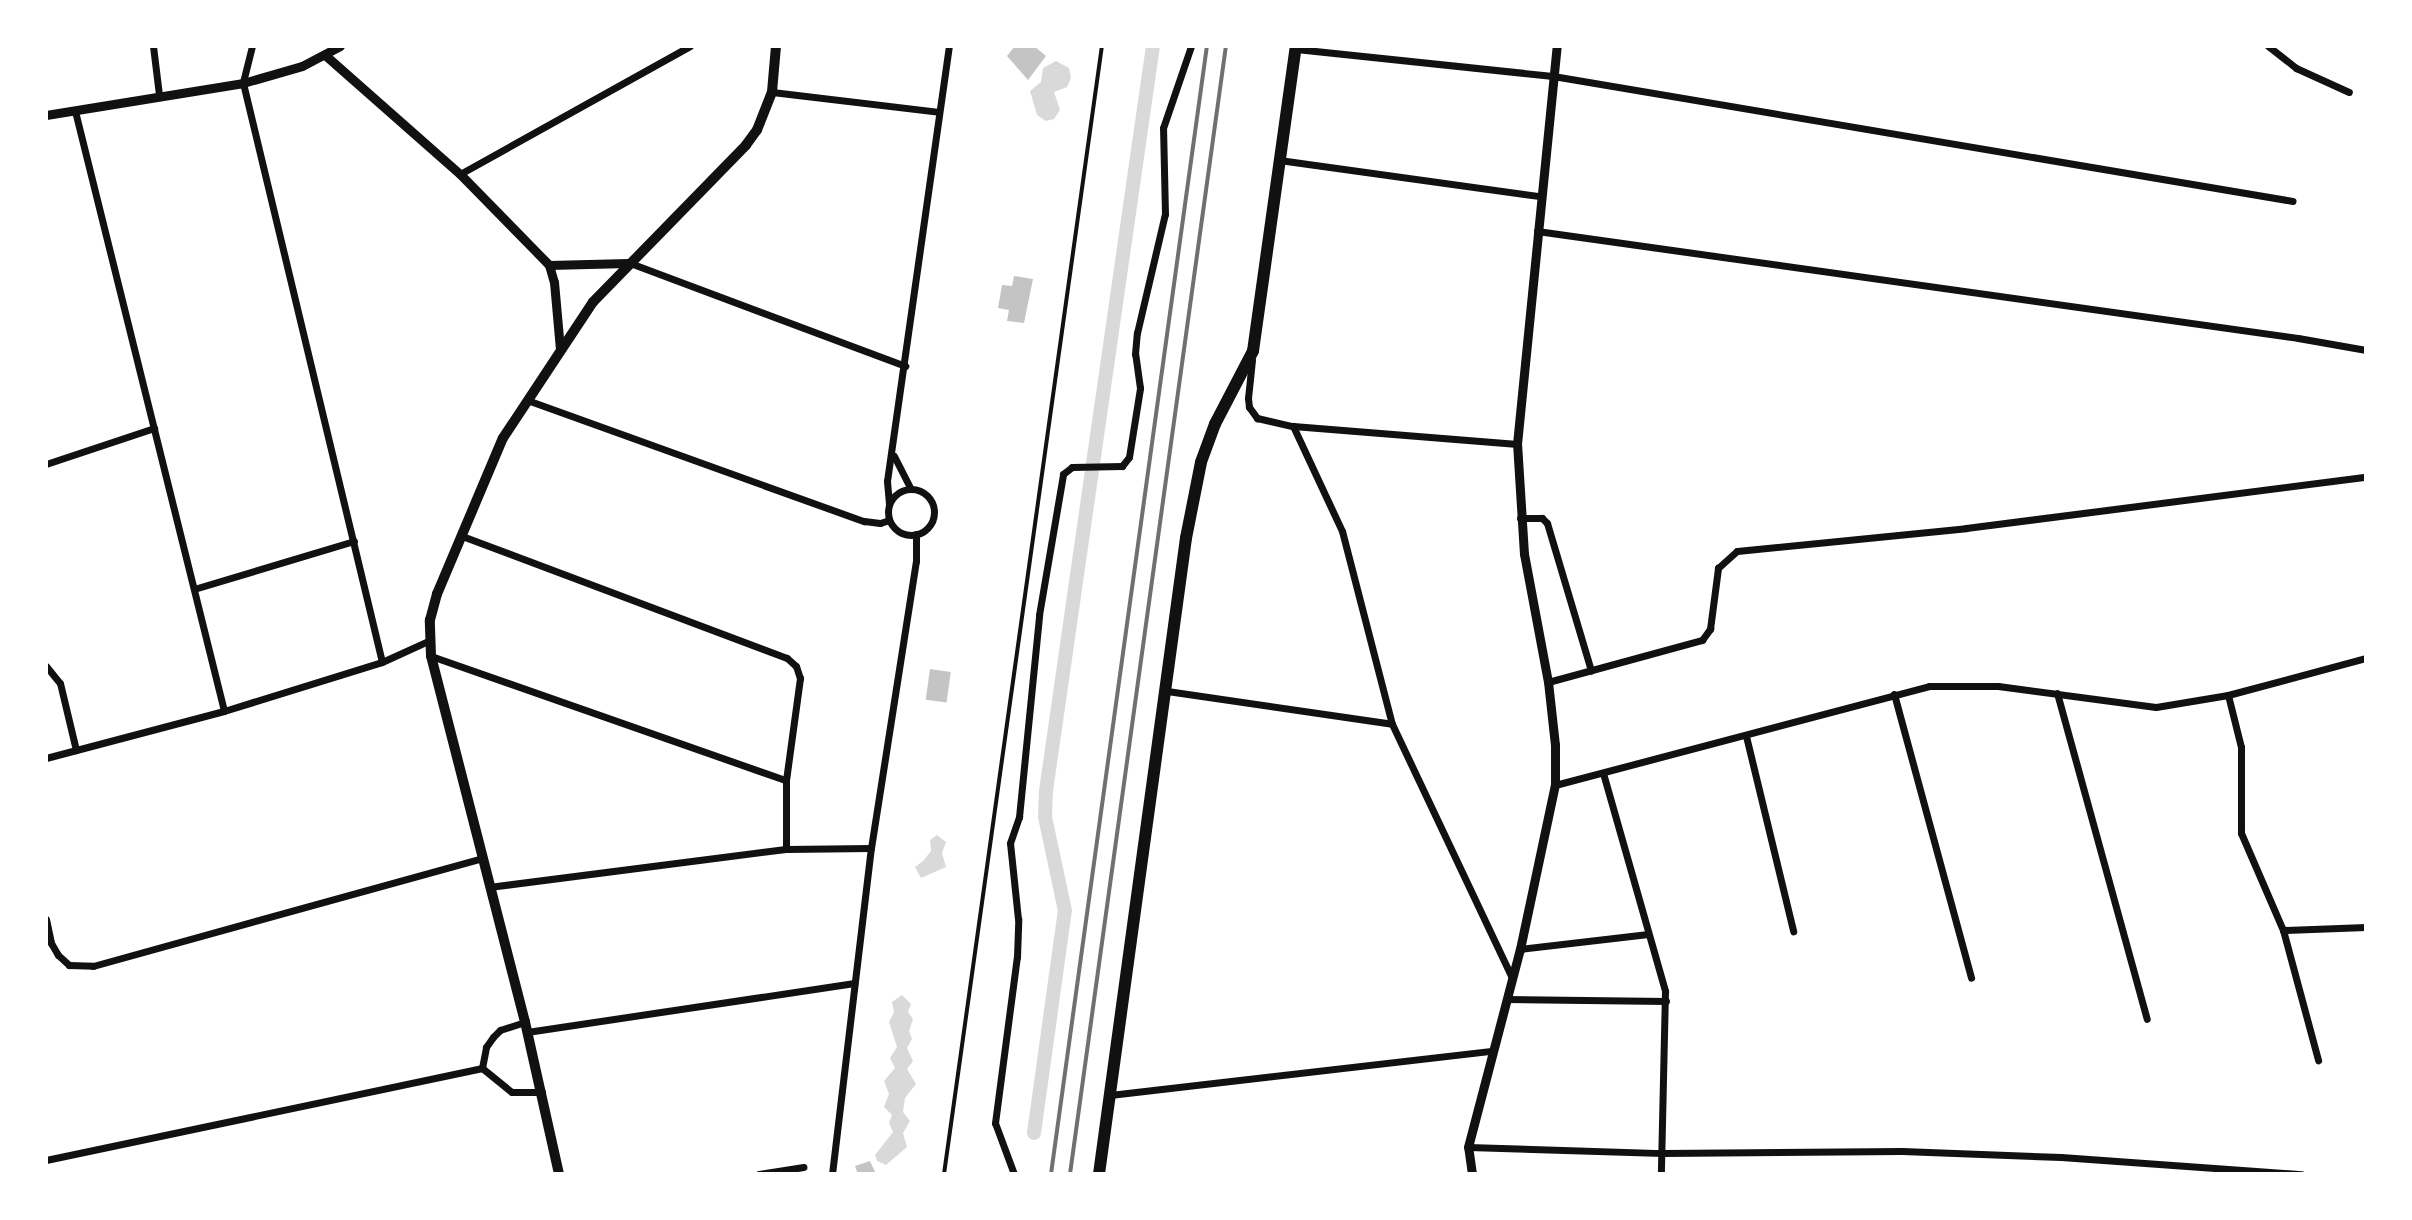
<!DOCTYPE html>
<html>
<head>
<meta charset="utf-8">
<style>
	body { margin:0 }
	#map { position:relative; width:2412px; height:1220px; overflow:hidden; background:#fff; font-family:Cabin,sans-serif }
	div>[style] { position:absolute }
	.water>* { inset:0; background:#d9d9d9 }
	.canal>* { height:14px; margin:-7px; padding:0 7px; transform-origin:7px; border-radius:7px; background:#d9d9d9 }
	.building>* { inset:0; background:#c4c4c4; transform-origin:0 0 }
	.service>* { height:4px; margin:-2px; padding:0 2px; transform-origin:2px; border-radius:2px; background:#111 }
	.minor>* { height:7px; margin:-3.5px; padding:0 3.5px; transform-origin:3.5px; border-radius:3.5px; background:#111 }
	.minor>.ring { margin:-3.5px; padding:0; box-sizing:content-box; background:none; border:7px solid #111; border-radius:50% }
	.tertiary>* { height:9px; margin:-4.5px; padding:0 4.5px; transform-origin:4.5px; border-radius:4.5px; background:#111 }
	.secondary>* { height:10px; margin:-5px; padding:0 5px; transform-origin:5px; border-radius:5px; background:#111 }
	.primary>* { height:12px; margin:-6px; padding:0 6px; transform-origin:6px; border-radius:6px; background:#111 }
	.rail>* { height:4px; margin:-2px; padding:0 2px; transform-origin:2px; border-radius:2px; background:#707070 }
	span { translate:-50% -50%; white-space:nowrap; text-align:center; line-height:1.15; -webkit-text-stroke:6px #fff; paint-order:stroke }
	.frame { position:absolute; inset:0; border:48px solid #fff; pointer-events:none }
</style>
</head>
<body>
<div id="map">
	<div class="water">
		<div style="clip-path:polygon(1056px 61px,1069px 68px,1071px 78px,1067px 87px,1054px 92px,1060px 110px,1054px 119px,1046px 121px,1037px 115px,1030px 91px,1041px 82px,1043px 68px)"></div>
		<div style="clip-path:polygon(937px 835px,946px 842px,942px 853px,946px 867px,921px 878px,915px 867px,923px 861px,931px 851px,930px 840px)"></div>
		<div style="clip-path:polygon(902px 995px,911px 1004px,908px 1012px,913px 1019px,909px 1031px,912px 1039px,907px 1048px,913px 1061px,907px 1069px,916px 1084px,905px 1098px,903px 1112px,910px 1121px,903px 1133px,907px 1147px,886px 1165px,877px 1161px,875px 1155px,893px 1132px,889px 1123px,892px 1115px,884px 1107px,889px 1094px,884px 1081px,895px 1068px,890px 1058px,897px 1047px,889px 1022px,894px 1012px,892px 1002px)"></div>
	</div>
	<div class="canal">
		<div style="left:1034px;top:1133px;width:224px;rotate:-82.1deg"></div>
		<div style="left:1065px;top:911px;width:96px;rotate:-102deg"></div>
		<div style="left:1045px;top:817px;width:26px;rotate:-88deg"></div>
		<div style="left:1046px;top:791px;width:753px;rotate:-81.83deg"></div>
	</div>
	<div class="building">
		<div style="clip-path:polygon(1015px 46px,1034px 46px,1046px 56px,1028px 80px,1007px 56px)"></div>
		<div style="clip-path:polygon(1014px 276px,1033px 279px,1024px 323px,1007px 321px,1009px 310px,998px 308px,1002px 285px,1012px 286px)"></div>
		<div style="left:930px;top:669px;width:21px;height:31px;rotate:8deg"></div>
		<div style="clip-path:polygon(870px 1161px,876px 1174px,858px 1174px,855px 1166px)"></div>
	</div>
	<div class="service">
		<div style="left:944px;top:1174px;width:1139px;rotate:-82.03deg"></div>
	</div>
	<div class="minor">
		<div style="left:153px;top:46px;width:49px;rotate:83deg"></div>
		<div style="left:252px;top:46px;width:38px;rotate:104deg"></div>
		<div style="left:243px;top:83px;width:595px;rotate:76.5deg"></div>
		<div style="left:2268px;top:46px;width:36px;rotate:38deg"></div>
		<div style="left:2296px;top:68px;width:58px;rotate:24.4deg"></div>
		<div style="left:1296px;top:49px;width:258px;rotate:6deg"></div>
		<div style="left:1553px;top:76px;width:750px;rotate:9.59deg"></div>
		<div style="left:772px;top:92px;width:168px;rotate:6.8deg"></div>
		<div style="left:75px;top:111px;width:618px;rotate:76.05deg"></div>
		<div style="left:1279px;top:160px;width:263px;rotate:7.9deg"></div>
		<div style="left:460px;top:174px;width:263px;rotate:-29.1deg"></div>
		<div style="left:1537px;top:231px;width:768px;rotate:8deg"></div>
		<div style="left:2298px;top:338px;width:69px;rotate:10deg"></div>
		<div style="left:630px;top:263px;width:294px;rotate:20.5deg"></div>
		<div style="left:1252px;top:360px;width:38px;rotate:96deg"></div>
		<div style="left:1248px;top:398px;width:9px;rotate:84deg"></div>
		<div style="left:1249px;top:407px;width:14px;rotate:54deg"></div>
		<div style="left:1257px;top:418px;width:37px;rotate:13deg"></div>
		<div style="left:1293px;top:426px;width:225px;rotate:4.6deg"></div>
		<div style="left:527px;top:400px;width:358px;rotate:19.8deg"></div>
		<div style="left:864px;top:521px;width:16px;rotate:7deg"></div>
		<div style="left:880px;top:523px;width:9px;rotate:-18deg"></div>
		<div style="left:1293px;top:426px;width:116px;rotate:65deg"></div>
		<div style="left:1342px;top:531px;width:199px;rotate:75.5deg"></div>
		<div style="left:1392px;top:724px;width:281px;rotate:64.7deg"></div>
		<div style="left:894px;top:456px;width:37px;rotate:63deg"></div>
		<div style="left:46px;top:464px;width:114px;rotate:-18.4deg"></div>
		<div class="ring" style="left:888px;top:489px;width:39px;height:39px"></div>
		<div style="left:889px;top:504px;width:23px;rotate:-95deg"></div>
		<div style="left:887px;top:481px;width:439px;rotate:-81.9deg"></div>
		<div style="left:1520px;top:518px;width:22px"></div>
		<div style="left:1542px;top:518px;width:7px;rotate:45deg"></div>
		<div style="left:1547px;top:523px;width:154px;rotate:73.4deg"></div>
		<div style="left:462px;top:536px;width:347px;rotate:20.6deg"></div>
		<div style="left:787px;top:658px;width:12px;rotate:42deg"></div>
		<div style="left:796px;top:666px;width:13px;rotate:72deg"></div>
		<div style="left:800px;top:678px;width:103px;rotate:97.8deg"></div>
		<div style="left:786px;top:780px;width:69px;rotate:90deg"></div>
		<div style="left:194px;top:589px;width:167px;rotate:-16.7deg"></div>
		<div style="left:431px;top:656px;width:376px;rotate:19.3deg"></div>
		<div style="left:46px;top:666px;width:22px;rotate:51deg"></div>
		<div style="left:60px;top:683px;width:69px;rotate:76.6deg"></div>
		<div style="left:1548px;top:682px;width:160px;rotate:-15.3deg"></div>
		<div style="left:1702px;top:640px;width:14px;rotate:-54deg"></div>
		<div style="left:1710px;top:629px;width:62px;rotate:-82.5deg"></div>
		<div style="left:1718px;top:568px;width:25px;rotate:-42deg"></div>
		<div style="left:1737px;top:551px;width:230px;rotate:-5.7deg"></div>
		<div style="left:1966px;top:528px;width:403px;rotate:-7.3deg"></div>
		<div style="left:1167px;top:691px;width:227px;rotate:8.3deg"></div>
		<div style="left:2057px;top:693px;width:338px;rotate:74.6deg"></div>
		<div style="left:1894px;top:694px;width:294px;rotate:74.8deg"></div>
		<div style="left:2228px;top:695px;width:54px;rotate:76deg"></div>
		<div style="left:2241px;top:747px;width:86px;rotate:90deg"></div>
		<div style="left:2241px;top:833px;width:106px;rotate:66.6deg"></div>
		<div style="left:2283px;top:930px;width:135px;rotate:74.9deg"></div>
		<div style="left:1746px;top:736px;width:201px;rotate:76.4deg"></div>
		<div style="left:46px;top:758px;width:184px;rotate:-14.8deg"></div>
		<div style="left:224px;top:711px;width:165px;rotate:-17.2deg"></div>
		<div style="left:382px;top:662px;width:51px;rotate:-24.5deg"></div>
		<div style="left:1603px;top:773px;width:227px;rotate:74.1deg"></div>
		<div style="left:1665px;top:991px;width:183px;rotate:91.3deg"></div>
		<div style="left:1555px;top:785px;width:387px;rotate:-14.8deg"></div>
		<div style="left:1929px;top:686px;width:69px"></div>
		<div style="left:1998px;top:686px;width:159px;rotate:7.6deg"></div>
		<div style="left:2156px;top:707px;width:73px;rotate:-9.5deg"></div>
		<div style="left:2228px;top:695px;width:143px;rotate:-15deg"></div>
		<div style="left:489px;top:887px;width:299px;rotate:-7.3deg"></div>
		<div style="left:786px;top:849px;width:85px;rotate:-0.7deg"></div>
		<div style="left:46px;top:919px;width:25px;rotate:78deg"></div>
		<div style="left:51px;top:943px;width:14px;rotate:60deg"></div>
		<div style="left:58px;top:955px;width:15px;rotate:42deg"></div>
		<div style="left:69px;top:965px;width:24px;rotate:2deg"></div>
		<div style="left:93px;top:966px;width:404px;rotate:-15.5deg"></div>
		<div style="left:2283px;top:930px;width:83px;rotate:-2.1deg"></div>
		<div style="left:1520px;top:949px;width:129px;rotate:-6.7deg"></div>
		<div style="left:1507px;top:999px;width:159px;rotate:0.7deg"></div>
		<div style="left:527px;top:1032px;width:331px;rotate:-8.5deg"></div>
		<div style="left:482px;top:1068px;width:21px;rotate:-79deg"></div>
		<div style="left:486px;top:1047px;width:12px;rotate:-55deg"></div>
		<div style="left:493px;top:1037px;width:10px;rotate:-45deg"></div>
		<div style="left:500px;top:1030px;width:26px;rotate:-18deg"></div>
		<div style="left:482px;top:1068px;width:38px;rotate:39deg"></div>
		<div style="left:512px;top:1092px;width:30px"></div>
		<div style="left:1110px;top:1095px;width:386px;rotate:-6.6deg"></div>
		<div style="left:1468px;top:1147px;width:195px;rotate:1.8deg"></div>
		<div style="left:1663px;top:1153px;width:239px;rotate:-0.5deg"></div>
		<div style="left:1902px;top:1151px;width:159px;rotate:2.2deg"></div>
		<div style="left:2061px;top:1157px;width:241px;rotate:4.1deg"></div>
		<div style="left:46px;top:1160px;width:446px;rotate:-11.9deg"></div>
		<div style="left:759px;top:1174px;width:45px;rotate:-9deg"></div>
		<div style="left:832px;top:1174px;width:328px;rotate:-83.2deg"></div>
		<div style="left:871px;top:848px;width:291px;rotate:-81.1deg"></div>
		<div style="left:916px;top:561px;width:27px;rotate:-90deg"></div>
		<div style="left:1014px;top:1174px;width:54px;rotate:-110.4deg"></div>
		<div style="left:995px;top:1123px;width:167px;rotate:-82.5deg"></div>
		<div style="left:1017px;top:957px;width:38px;rotate:-88deg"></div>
		<div style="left:1018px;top:919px;width:76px;rotate:-96deg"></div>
		<div style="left:1010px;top:843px;width:28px;rotate:-71deg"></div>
		<div style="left:1019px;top:817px;width:203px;rotate:-84.3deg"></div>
		<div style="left:1039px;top:615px;width:143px;rotate:-80.3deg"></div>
		<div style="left:1063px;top:474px;width:11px;rotate:-38deg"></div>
		<div style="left:1072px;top:467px;width:50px;rotate:-1.1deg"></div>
		<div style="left:1122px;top:466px;width:11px;rotate:-52deg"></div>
		<div style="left:1129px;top:457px;width:70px;rotate:-80.9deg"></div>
		<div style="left:1140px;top:388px;width:34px;rotate:-98deg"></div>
		<div style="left:1135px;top:354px;width:21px;rotate:-85deg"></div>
		<div style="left:1137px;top:333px;width:122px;rotate:-76.8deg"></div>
		<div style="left:1165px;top:214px;width:86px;rotate:-91.3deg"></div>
		<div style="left:1163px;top:128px;width:87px;rotate:-71.1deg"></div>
	</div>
	<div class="tertiary">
		<div style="left:325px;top:55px;width:180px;rotate:41.4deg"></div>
		<div style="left:460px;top:174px;width:127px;rotate:45.6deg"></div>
		<div style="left:549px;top:265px;width:18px;rotate:74deg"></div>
		<div style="left:554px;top:282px;width:67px;rotate:84.9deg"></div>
		<div style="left:46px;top:115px;width:200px;rotate:-9.2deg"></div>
		<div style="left:243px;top:83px;width:61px;rotate:-16.1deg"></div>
		<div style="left:302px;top:66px;width:43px;rotate:-27.8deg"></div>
		<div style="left:549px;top:265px;width:79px;rotate:-1.5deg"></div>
		<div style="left:1472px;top:1174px;width:27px;rotate:-98deg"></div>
		<div style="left:1468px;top:1147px;width:205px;rotate:-75.3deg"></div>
		<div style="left:1520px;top:949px;width:168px;rotate:-78deg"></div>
		<div style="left:1555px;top:785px;width:40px;rotate:-90deg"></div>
		<div style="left:1555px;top:745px;width:63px;rotate:-96.3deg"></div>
		<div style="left:1548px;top:682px;width:130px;rotate:-100.6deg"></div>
		<div style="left:1524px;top:554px;width:110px;rotate:-93.6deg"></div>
		<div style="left:1517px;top:444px;width:400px;rotate:-84.3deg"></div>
	</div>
	<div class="secondary">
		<div style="left:559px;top:1174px;width:156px;rotate:-102.6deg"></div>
		<div style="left:525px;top:1022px;width:378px;rotate:-104.4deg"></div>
		<div style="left:431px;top:656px;width:36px;rotate:-92deg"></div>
		<div style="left:430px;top:620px;width:27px;rotate:-75deg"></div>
		<div style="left:437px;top:594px;width:169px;rotate:-67.1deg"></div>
		<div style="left:503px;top:438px;width:163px;rotate:-56.5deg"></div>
		<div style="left:593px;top:302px;width:219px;rotate:-45.7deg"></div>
		<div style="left:746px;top:145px;width:19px;rotate:-54deg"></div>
		<div style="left:757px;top:130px;width:41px;rotate:-68.5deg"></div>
		<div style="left:772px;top:92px;width:46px;rotate:-85deg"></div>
	</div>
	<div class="primary">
		<div style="left:1099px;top:1174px;width:642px;rotate:-82.21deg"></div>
		<div style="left:1186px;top:538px;width:77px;rotate:-78.8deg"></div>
		<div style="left:1201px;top:462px;width:40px;rotate:-69.8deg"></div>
		<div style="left:1215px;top:424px;width:82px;rotate:-62.5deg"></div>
		<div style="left:1253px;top:351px;width:308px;rotate:-82deg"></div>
	</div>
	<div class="rail">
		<div style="left:1051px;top:1174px;width:1139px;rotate:-82.13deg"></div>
		<div style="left:1070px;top:1174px;width:1139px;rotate:-82.13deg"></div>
	</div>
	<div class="frame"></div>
</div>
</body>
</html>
